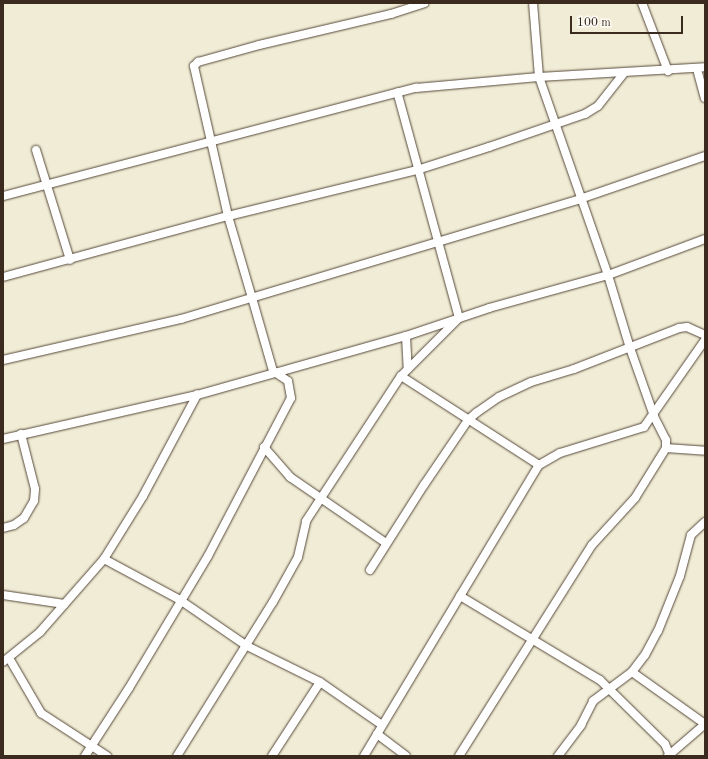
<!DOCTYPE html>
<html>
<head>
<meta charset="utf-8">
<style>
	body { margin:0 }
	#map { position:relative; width:708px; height:759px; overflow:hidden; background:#f0ecd5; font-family:"Old Standard TT",serif }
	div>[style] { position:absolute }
	.roads { filter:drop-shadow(0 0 1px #564739) drop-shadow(0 0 1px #564739) }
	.minor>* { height:8px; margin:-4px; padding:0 4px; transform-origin:4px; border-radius:4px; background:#fff }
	span { translate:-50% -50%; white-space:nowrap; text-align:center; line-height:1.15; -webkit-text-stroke:3px #fdfcf7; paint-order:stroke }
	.frame { position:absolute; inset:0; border:4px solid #3b2a1e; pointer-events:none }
	.scale { position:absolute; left:570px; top:16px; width:113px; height:18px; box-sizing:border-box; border:2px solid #3b2a1e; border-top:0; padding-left:5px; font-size:12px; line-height:14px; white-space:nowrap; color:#3b2a1e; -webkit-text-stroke:3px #fdfcf7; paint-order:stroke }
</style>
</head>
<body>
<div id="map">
	<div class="roads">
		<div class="minor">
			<div style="left:642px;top:3px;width:73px;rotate:69.1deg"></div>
			<div style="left:697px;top:69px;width:30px;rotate:75deg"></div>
			<div style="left:36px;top:150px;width:115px;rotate:72.8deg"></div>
			<div style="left:3px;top:196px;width:427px;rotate:-14.7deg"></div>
			<div style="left:416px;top:88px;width:123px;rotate:-5.1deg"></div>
			<div style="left:539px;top:77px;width:166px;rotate:-3.4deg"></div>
			<div style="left:3px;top:277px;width:233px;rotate:-15.2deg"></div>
			<div style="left:228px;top:216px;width:195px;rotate:-13.7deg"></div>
			<div style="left:417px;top:170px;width:76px;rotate:-17.7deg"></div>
			<div style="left:489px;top:147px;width:102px;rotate:-19deg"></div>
			<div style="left:585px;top:114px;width:15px;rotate:-32deg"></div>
			<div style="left:598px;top:106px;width:42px;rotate:-51.8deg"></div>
			<div style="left:406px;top:336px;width:33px;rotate:87deg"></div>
			<div style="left:3px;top:360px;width:183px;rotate:-13deg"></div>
			<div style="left:181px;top:319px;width:417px;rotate:-16.7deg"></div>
			<div style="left:580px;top:199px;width:132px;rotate:-19deg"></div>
			<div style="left:401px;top:376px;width:164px;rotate:32.8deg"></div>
			<div style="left:3px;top:439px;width:199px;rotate:-12.8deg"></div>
			<div style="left:197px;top:395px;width:217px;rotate:-15.8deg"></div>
			<div style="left:406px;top:336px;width:88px;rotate:-18.6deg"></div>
			<div style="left:489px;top:308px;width:123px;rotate:-15.5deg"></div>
			<div style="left:608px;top:275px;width:103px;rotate:-20.4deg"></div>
			<div style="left:264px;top:447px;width:40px;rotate:49deg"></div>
			<div style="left:290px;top:477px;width:116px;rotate:34.5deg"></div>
			<div style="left:666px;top:448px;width:39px;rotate:4deg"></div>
			<div style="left:3px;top:528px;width:11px;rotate:-15deg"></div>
			<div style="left:14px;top:525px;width:12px;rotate:-35deg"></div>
			<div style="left:24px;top:518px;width:20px;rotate:-60deg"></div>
			<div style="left:34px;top:501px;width:12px;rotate:-85deg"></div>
			<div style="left:35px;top:489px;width:57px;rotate:-104.3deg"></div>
			<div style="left:104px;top:559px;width:86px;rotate:28.3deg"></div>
			<div style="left:180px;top:600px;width:81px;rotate:34.5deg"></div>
			<div style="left:247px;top:646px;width:81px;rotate:26.3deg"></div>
			<div style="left:320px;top:682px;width:75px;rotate:34.7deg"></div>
			<div style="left:370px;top:570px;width:101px;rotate:-57.6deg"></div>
			<div style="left:424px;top:485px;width:78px;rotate:-55.9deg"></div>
			<div style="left:468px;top:420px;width:11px;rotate:-41deg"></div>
			<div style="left:476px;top:413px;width:28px;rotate:-35deg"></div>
			<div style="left:499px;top:397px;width:35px;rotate:-25deg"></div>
			<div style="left:531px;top:382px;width:45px;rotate:-16.8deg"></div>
			<div style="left:574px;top:369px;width:113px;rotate:-21.3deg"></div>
			<div style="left:679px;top:328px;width:8px;rotate:-7deg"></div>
			<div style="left:687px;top:327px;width:20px;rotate:24deg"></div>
			<div style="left:3px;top:595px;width:62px;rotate:8.4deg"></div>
			<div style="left:460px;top:596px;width:163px;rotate:31deg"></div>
			<div style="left:600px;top:680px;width:91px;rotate:44.6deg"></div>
			<div style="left:665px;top:744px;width:13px;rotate:67deg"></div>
			<div style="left:9px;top:658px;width:64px;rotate:59.8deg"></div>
			<div style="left:41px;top:713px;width:79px;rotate:33.1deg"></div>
			<div style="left:3px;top:662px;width:48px;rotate:-39deg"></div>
			<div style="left:40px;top:632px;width:97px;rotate:-48.8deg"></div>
			<div style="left:104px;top:559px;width:74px;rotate:-58.2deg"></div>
			<div style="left:143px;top:496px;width:115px;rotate:-61.9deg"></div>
			<div style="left:632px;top:672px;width:90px;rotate:35.5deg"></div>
			<div style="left:377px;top:734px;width:36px;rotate:37deg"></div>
			<div style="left:85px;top:756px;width:81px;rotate:-57.1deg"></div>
			<div style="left:129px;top:688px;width:154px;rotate:-59.1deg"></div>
			<div style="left:208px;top:556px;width:178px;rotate:-62.3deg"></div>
			<div style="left:291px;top:398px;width:17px;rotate:-100deg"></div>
			<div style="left:288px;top:381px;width:18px;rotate:-146deg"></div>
			<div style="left:273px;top:371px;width:76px;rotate:-106deg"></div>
			<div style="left:252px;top:298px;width:85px;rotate:-106.3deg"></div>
			<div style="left:228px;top:216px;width:154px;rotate:-102.8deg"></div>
			<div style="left:194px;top:66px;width:6px;rotate:-45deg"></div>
			<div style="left:198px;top:62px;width:63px;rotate:-15.6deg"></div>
			<div style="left:259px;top:45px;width:136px;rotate:-13.2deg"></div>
			<div style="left:391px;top:14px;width:35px;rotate:-18deg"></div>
			<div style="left:177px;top:756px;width:181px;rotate:-58.1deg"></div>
			<div style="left:273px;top:602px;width:51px;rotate:-60.9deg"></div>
			<div style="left:298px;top:557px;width:37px;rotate:-77deg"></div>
			<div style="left:306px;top:521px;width:173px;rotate:-56.8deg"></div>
			<div style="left:401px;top:376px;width:82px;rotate:-45deg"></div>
			<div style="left:459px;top:318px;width:234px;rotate:-105.3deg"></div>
			<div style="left:272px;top:756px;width:88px;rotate:-57deg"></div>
			<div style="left:364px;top:756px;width:340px;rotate:-59deg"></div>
			<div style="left:539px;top:465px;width:24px;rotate:-30deg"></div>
			<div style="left:560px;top:453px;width:88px;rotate:-17.2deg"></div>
			<div style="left:644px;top:427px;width:106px;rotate:-55deg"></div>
			<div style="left:459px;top:756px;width:249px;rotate:-57.8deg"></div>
			<div style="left:592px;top:545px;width:64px;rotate:-47.5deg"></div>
			<div style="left:635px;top:498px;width:59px;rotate:-58.2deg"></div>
			<div style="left:666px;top:448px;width:8px;rotate:-90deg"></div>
			<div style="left:666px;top:440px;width:27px;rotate:-117deg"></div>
			<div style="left:654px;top:416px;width:72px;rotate:-109.4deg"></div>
			<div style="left:630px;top:348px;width:76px;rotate:-106.8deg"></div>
			<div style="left:608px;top:275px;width:210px;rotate:-109.2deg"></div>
			<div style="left:539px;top:77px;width:74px;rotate:-94.6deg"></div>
			<div style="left:558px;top:756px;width:39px;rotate:-53deg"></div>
			<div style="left:581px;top:725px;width:27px;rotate:-63deg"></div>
			<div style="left:593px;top:701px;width:49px;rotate:-36.6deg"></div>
			<div style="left:632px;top:672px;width:21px;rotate:-53deg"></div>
			<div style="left:645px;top:655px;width:27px;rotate:-62deg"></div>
			<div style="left:658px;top:631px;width:59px;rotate:-68.2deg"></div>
			<div style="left:680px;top:576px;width:42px;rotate:-75deg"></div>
			<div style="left:691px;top:535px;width:19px;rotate:-43deg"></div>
			<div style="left:668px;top:756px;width:49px;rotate:-40.9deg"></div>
		</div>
	</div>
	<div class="frame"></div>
	<div class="scale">100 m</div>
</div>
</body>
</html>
